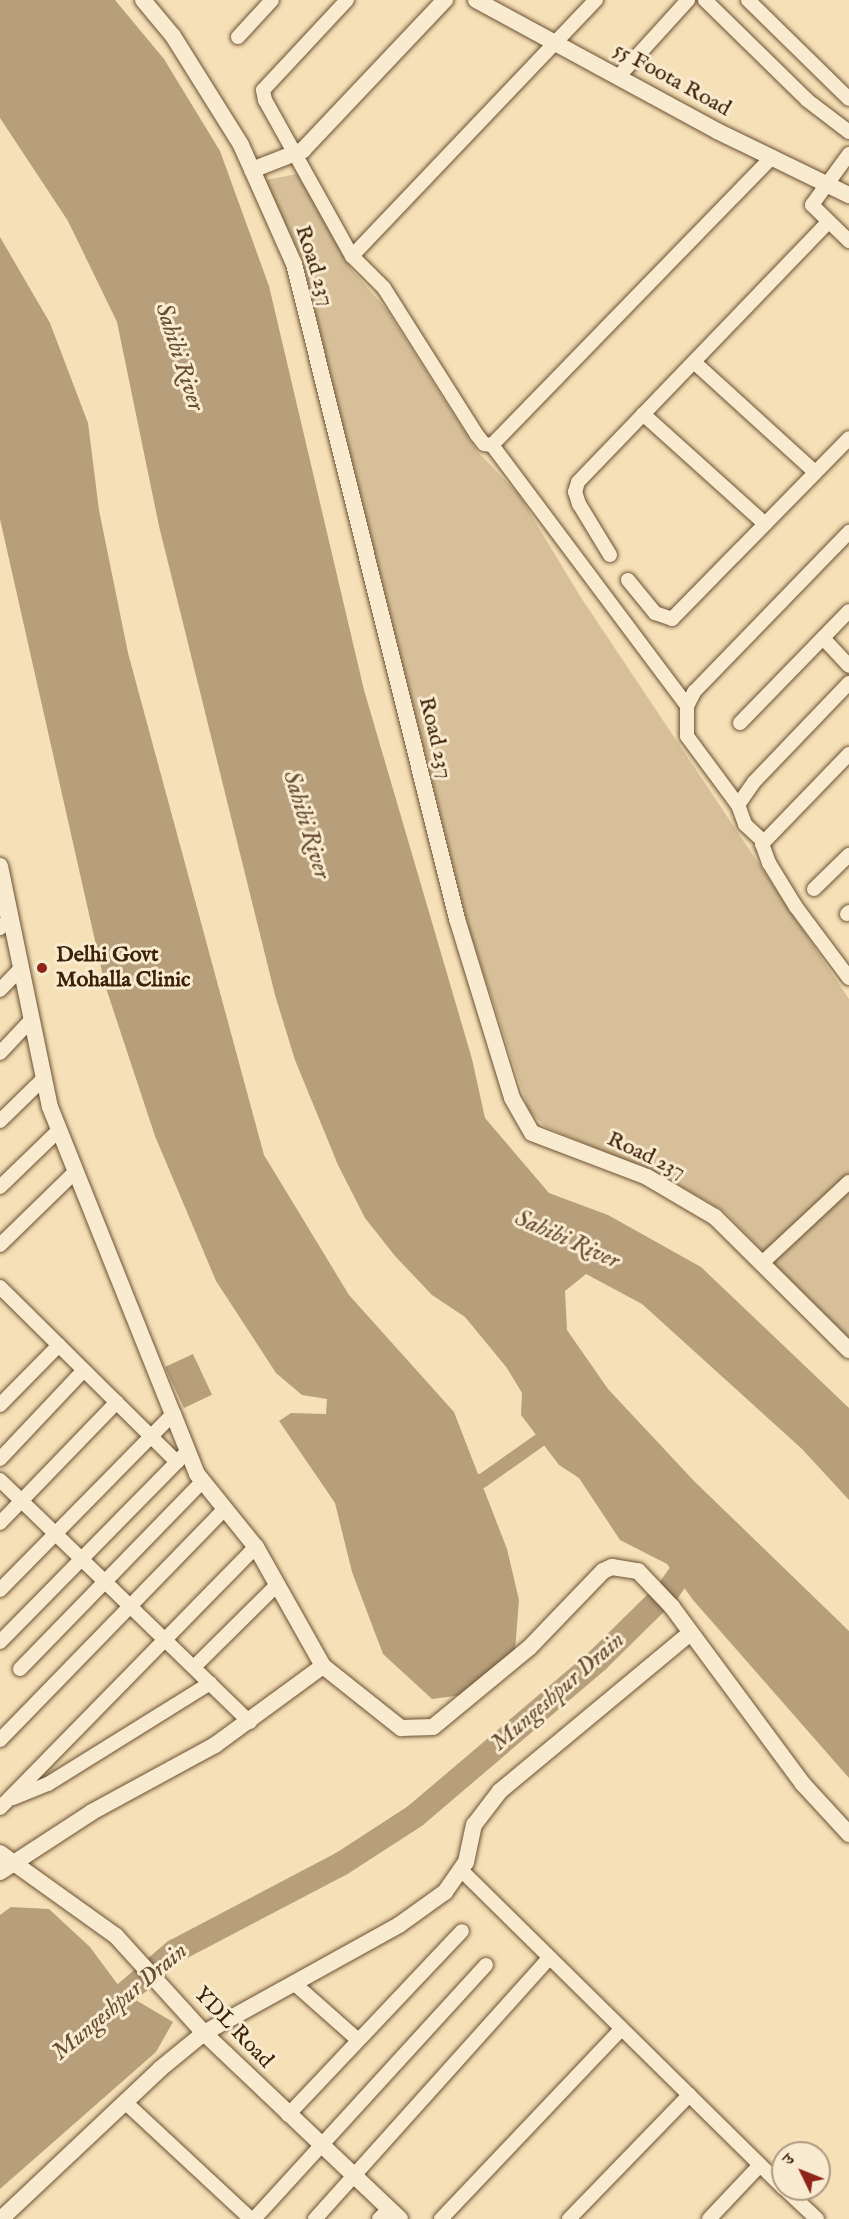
<!DOCTYPE html>
<html>
<head>
<meta charset="utf-8">
<style>
	body { margin:0 }
	#map { position:relative; width:849px; height:2219px; overflow:hidden; background:#f6e0b7; font-family:"IM FELL English","Noto Serif Devanagari",serif }
	div>[style] { position:absolute }
	.green>* { inset:0; background:#d7c099 }
	.water>* { inset:0; background:#b79f7b; transform-origin:0 0 }
	.canal>* { height:14px; margin:-7px; padding:0 7px; transform-origin:7px; border-radius:7px; background:#b79f7b }
	.river>* { height:24px; margin:-12px; padding:0 12px; transform-origin:12px; border-radius:12px; background:#b79f7b }
	.roads { filter:drop-shadow(0 0 2px #6b5133) drop-shadow(0 0 2px #6b5133) }
	.minor>* { height:14px; margin:-7px; padding:0 7px; transform-origin:7px; border-radius:7px; background:#f9ebd0 }
	.tertiary>* { height:16px; margin:-8px; padding:0 8px; transform-origin:8px; border-radius:8px; background:#f9ebd0 }
	.dots>* { width:16px; height:16px; translate:-50% -50%; box-sizing:border-box; border:3px solid #f9ebd0; border-radius:50% }
	span { translate:-50% -50%; white-space:nowrap; text-align:center; line-height:1.15; -webkit-text-stroke:6px #f9ebd0; paint-order:stroke }
	.street-label { font-size:22px; color:#3d2107 }
	.poi-label { font-size:22px; color:#3d2107; font-weight:700 }
	.left { translate:0 -50%; text-align:left }
	.water-label { font-size:24px; color:#684d30; font-style:italic }
	.north { position:absolute; left:771px; top:2141px; width:60px; height:60px; box-sizing:border-box; background:#f9ebd0; border:2px solid #ae9a80; border-radius:50%; rotate:313deg; font-size:16px; font-weight:700; line-height:24px; text-align:center; color:#3d2107 }
	.north::after { content:''; display:block; margin:auto; width:21px; height:27px; background:#8f2418; clip-path:polygon(50% 0,100% 100%,50% 72%,0 100%) }
</style>
</head>
<body>
<div id="map">
	<div class="green">
		<div style="clip-path:polygon(297px 174px,351px 269px,386px 309px,476px 450px,519px 495px,580px 596px,849px 999px,849px 1341px,724px 1211px,665px 1177px,544px 1126px,529px 1111px,469px 929px,301px 256px,265px 180px)"></div>
	</div>
	<div class="water">
		<div style="clip-path:polygon(0 0,115px 0,164px 59px,220px 151px,269px 286px,364px 690px,472px 1059px,485px 1118px,549px 1193px,608px 1215px,701px 1267px,849px 1408px,849px 1500px,802px 1449px,642px 1304px,586px 1274px,565px 1291px,567px 1330px,608px 1389px,694px 1481px,849px 1631px,849px 1778px,693px 1600px,667px 1564px,620px 1540px,579px 1478px,559px 1465px,521px 1415px,522px 1393px,507px 1368px,465px 1317px,432px 1295px,395px 1256px,365px 1218px,338px 1165px,295px 1060px,275px 995px,159px 526px,117px 322px,68px 221px,0 118px)"></div>
		<div style="clip-path:polygon(0 237px,50px 323px,88px 423px,99px 510px,128px 653px,264px 1155px,349px 1295px,454px 1412px,507px 1549px,519px 1600px,515px 1651px,463px 1695px,432px 1699px,383px 1654px,352px 1572px,335px 1503px,279px 1421px,291px 1413px,326px 1414px,327px 1399px,302px 1395px,276px 1373px,216px 1281px,155px 1136px,105px 985px,0 519px)"></div>
		<div style="left:193px;top:1354px;width:45px;height:31px;rotate:65deg"></div>
		<div style="clip-path:polygon(11px 1907px,49px 1909px,90px 1947px,124px 1993px,173px 2022px,156px 2052px,0 2189px,0 1915px)"></div>
	</div>
	<div class="canal">
		<div style="left:465px;top:1480px;width:17px;rotate:3deg"></div>
		<div style="left:482px;top:1481px;width:71px;rotate:-35.3deg"></div>
	</div>
	<div class="river">
		<div style="left:100px;top:2015px;width:99px;rotate:-40.5deg"></div>
		<div style="left:175px;top:1951px;width:187px;rotate:-27.7deg"></div>
		<div style="left:341px;top:1864px;width:88px;rotate:-33deg"></div>
		<div style="left:415px;top:1816px;width:240px;rotate:-40.4deg"></div>
		<div style="left:598px;top:1660px;width:98px;rotate:-44.6deg"></div>
		<div style="left:668px;top:1591px;width:47px;rotate:-54.6deg"></div>
	</div>
	<div class="roads">
		<div class="minor">
			<div style="left:347px;top:0;width:123px;rotate:133deg"></div>
			<div style="left:263px;top:90px;width:10px;rotate:79deg"></div>
			<div style="left:265px;top:100px;width:179px;rotate:60.9deg"></div>
			<div style="left:352px;top:256px;width:354px;rotate:-46.4deg"></div>
			<div style="left:705px;top:0;width:143px;rotate:44.4deg"></div>
			<div style="left:807px;top:100px;width:53px;rotate:37.3deg"></div>
			<div style="left:748px;top:0;width:141px;rotate:44.4deg"></div>
			<div style="left:238px;top:37px;width:50px;rotate:-47.4deg"></div>
			<div style="left:619px;top:76px;width:103px;rotate:-47.8deg"></div>
			<div style="left:849px;top:154px;width:63px;rotate:126deg"></div>
			<div style="left:812px;top:205px;width:52px;rotate:44.2deg"></div>
			<div style="left:352px;top:256px;width:45px;rotate:45deg"></div>
			<div style="left:384px;top:288px;width:174px;rotate:57.7deg"></div>
			<div style="left:477px;top:435px;width:11px;rotate:52deg"></div>
			<div style="left:484px;top:444px;width:8px;rotate:7deg"></div>
			<div style="left:492px;top:445px;width:402px;rotate:-45.8deg"></div>
			<div style="left:694px;top:362px;width:164px;rotate:42.3deg"></div>
			<div style="left:643px;top:414px;width:164px;rotate:42deg"></div>
			<div style="left:492px;top:445px;width:326px;rotate:53.2deg"></div>
			<div style="left:610px;top:555px;width:60px;rotate:-121.3deg"></div>
			<div style="left:579px;top:504px;width:13px;rotate:-108deg"></div>
			<div style="left:575px;top:492px;width:10px;rotate:-73deg"></div>
			<div style="left:578px;top:482px;width:359px;rotate:-46.1deg"></div>
			<div style="left:628px;top:580px;width:43px;rotate:50.7deg"></div>
			<div style="left:655px;top:613px;width:18px;rotate:19deg"></div>
			<div style="left:672px;top:619px;width:253px;rotate:-45.6deg"></div>
			<div style="left:823px;top:638px;width:38px;rotate:47deg"></div>
			<div style="left:740px;top:723px;width:156px;rotate:-45.8deg"></div>
			<div style="left:738px;top:805px;width:86px;rotate:-126.5deg"></div>
			<div style="left:687px;top:736px;width:30px;rotate:-90deg"></div>
			<div style="left:687px;top:706px;width:16px;rotate:-63deg"></div>
			<div style="left:694px;top:692px;width:223px;rotate:-45.9deg"></div>
			<div style="left:764px;top:842px;width:26px;rotate:-137deg"></div>
			<div style="left:745px;top:824px;width:20px;rotate:-110deg"></div>
			<div style="left:738px;top:805px;width:28px;rotate:-55deg"></div>
			<div style="left:754px;top:782px;width:137px;rotate:-46.2deg"></div>
			<div style="left:814px;top:889px;width:49px;rotate:-44.2deg"></div>
			<div style="left:0;top:907px;width:15px;rotate:42deg"></div>
			<div style="left:11px;top:917px;width:16px;rotate:135deg"></div>
			<div style="left:847px;top:914px;width:3px;rotate:-45deg"></div>
			<div style="left:849px;top:978px;width:89px;rotate:-126.7deg"></div>
			<div style="left:796px;top:907px;width:52px;rotate:-121.5deg"></div>
			<div style="left:769px;top:863px;width:20px;rotate:-110deg"></div>
			<div style="left:762px;top:844px;width:125px;rotate:-46deg"></div>
			<div style="left:0;top:990px;width:30px;rotate:-46deg"></div>
			<div style="left:0;top:1053px;width:47px;rotate:-46.7deg"></div>
			<div style="left:0;top:1121px;width:62px;rotate:-44.3deg"></div>
			<div style="left:0;top:1187px;width:82px;rotate:-44deg"></div>
			<div style="left:0;top:1245px;width:106px;rotate:-44.2deg"></div>
			<div style="left:762px;top:1263px;width:119px;rotate:-43deg"></div>
			<div style="left:0;top:1287px;width:249px;rotate:44.7deg"></div>
			<div style="left:0;top:1405px;width:84px;rotate:-45.5deg"></div>
			<div style="left:0;top:1459px;width:122px;rotate:-46.7deg"></div>
			<div style="left:0;top:1480px;width:348px;rotate:44.1deg"></div>
			<div style="left:0;top:1523px;width:168px;rotate:-46deg"></div>
			<div style="left:0;top:1590px;width:247px;rotate:-45.5deg"></div>
			<div style="left:0;top:1642px;width:268px;rotate:-45.5deg"></div>
			<div style="left:194px;top:1667px;width:118px;rotate:-44.7deg"></div>
			<div style="left:20px;top:1669px;width:262px;rotate:-45.8deg"></div>
			<div style="left:0;top:1740px;width:322px;rotate:-45.8deg"></div>
			<div style="left:13px;top:1798px;width:38px;rotate:-22deg"></div>
			<div style="left:48px;top:1784px;width:191px;rotate:-31.9deg"></div>
			<div style="left:0;top:1808px;width:366px;rotate:-45.6deg"></div>
			<div style="left:461px;top:1870px;width:452px;rotate:44.6deg"></div>
			<div style="left:296px;top:1985px;width:83px;rotate:41.6deg"></div>
			<div style="left:125px;top:2102px;width:172px;rotate:42.9deg"></div>
			<div style="left:288px;top:2115px;width:253px;rotate:-46.6deg"></div>
			<div style="left:785px;top:2189px;width:44px;rotate:43.2deg"></div>
			<div style="left:254px;top:2219px;width:344px;rotate:-47.6deg"></div>
			<div style="left:315px;top:2219px;width:351px;rotate:-48.1deg"></div>
			<div style="left:379px;top:2219px;width:14px;rotate:-45deg"></div>
			<div style="left:441px;top:2219px;width:262px;rotate:-46.5deg"></div>
			<div style="left:569px;top:2219px;width:173px;rotate:-45.9deg"></div>
			<div style="left:709px;top:2219px;width:74px;rotate:-46.6deg"></div>
		</div>
		<div class="tertiary">
			<div style="left:143px;top:0;width:47px;rotate:50.2deg"></div>
			<div style="left:173px;top:36px;width:128px;rotate:58deg"></div>
			<div style="left:241px;top:145px;width:130px;rotate:66deg"></div>
			<div style="left:294px;top:264px;width:675px;rotate:76.03deg"></div>
			<div style="left:457px;top:919px;width:187px;rotate:72.9deg"></div>
			<div style="left:512px;top:1098px;width:40px;rotate:60.3deg"></div>
			<div style="left:532px;top:1133px;width:123px;rotate:20.9deg"></div>
			<div style="left:647px;top:1177px;width:79px;rotate:30.5deg"></div>
			<div style="left:715px;top:1217px;width:189px;rotate:44.8deg"></div>
			<div style="left:476px;top:0;width:274px;rotate:28.5deg"></div>
			<div style="left:717px;top:131px;width:147px;rotate:25.9deg"></div>
			<div style="left:252px;top:170px;width:55px;rotate:-21.4deg"></div>
			<div style="left:303px;top:150px;width:207px;rotate:-46.6deg"></div>
			<div style="left:0;top:866px;width:246px;rotate:78.3deg"></div>
			<div style="left:50px;top:1107px;width:331px;rotate:68.2deg"></div>
			<div style="left:173px;top:1414px;width:65px;rotate:68.2deg"></div>
			<div style="left:197px;top:1474px;width:94px;rotate:51.1deg"></div>
			<div style="left:256px;top:1547px;width:137px;rotate:60.6deg"></div>
			<div style="left:323px;top:1666px;width:100px;rotate:38.5deg"></div>
			<div style="left:401px;top:1728px;width:32px;rotate:-2deg"></div>
			<div style="left:433px;top:1727px;width:124px;rotate:-39.5deg"></div>
			<div style="left:529px;top:1648px;width:107px;rotate:-46.1deg"></div>
			<div style="left:603px;top:1571px;width:10px;rotate:-24deg"></div>
			<div style="left:612px;top:1567px;width:26px;rotate:9deg"></div>
			<div style="left:638px;top:1571px;width:50px;rotate:46.6deg"></div>
			<div style="left:672px;top:1607px;width:220px;rotate:53.5deg"></div>
			<div style="left:803px;top:1784px;width:68px;rotate:47.4deg"></div>
			<div style="left:0;top:1853px;width:143px;rotate:35.6deg"></div>
			<div style="left:116px;top:1936px;width:131px;rotate:47.8deg"></div>
			<div style="left:204px;top:2033px;width:270px;rotate:43.5deg"></div>
			<div style="left:0;top:1872px;width:110px;rotate:-33.1deg"></div>
			<div style="left:92px;top:1812px;width:140px;rotate:-28.6deg"></div>
			<div style="left:215px;top:1745px;width:134px;rotate:-36.2deg"></div>
			<div style="left:1px;top:2219px;width:219px;rotate:-43.3deg"></div>
			<div style="left:160px;top:2069px;width:57px;rotate:-39.3deg"></div>
			<div style="left:204px;top:2033px;width:223px;rotate:-29deg"></div>
			<div style="left:399px;top:1925px;width:57px;rotate:-35.7deg"></div>
			<div style="left:445px;top:1892px;width:37px;rotate:-55deg"></div>
			<div style="left:466px;top:1862px;width:38px;rotate:-78deg"></div>
			<div style="left:474px;top:1825px;width:43px;rotate:-52.6deg"></div>
			<div style="left:500px;top:1791px;width:247px;rotate:-39.7deg"></div>
		</div>
	</div>
	<div class="dots">
		<div style="left:42px;top:968px;background:#8f2418"></div>
	</div>
	<div class="street-label">
		<span style="left:672px;top:80px;rotate:29deg">55 Foota Road</span>
		<span style="left:314px;top:266px;rotate:72deg">Road 237</span>
		<span style="left:435px;top:738px;rotate:76deg">Road 237</span>
		<span style="left:646px;top:1156px;rotate:25deg">Road 237</span>
		<span style="left:233px;top:2028px;rotate:46deg">YDL Road</span>
	</div>
	<div class="poi-label">
		<span class="left" style="left:56px;top:968px">Delhi Govt<br>Mohalla Clinic</span>
	</div>
	<div class="water-label">
		<span style="left:179px;top:357px;rotate:72deg">Sahibi River</span>
		<span style="left:306px;top:825px;rotate:73deg">Sahibi River</span>
		<span style="left:567px;top:1240px;rotate:24deg">Sahibi River</span>
		<span style="left:558px;top:1692px;rotate:-41deg">Mungeshpur Drain</span>
		<span style="left:120px;top:2002px;rotate:-40deg">Mungeshpur Drain</span>
	</div>
	<div class="north">उ</div>
</div>
</body>
</html>
